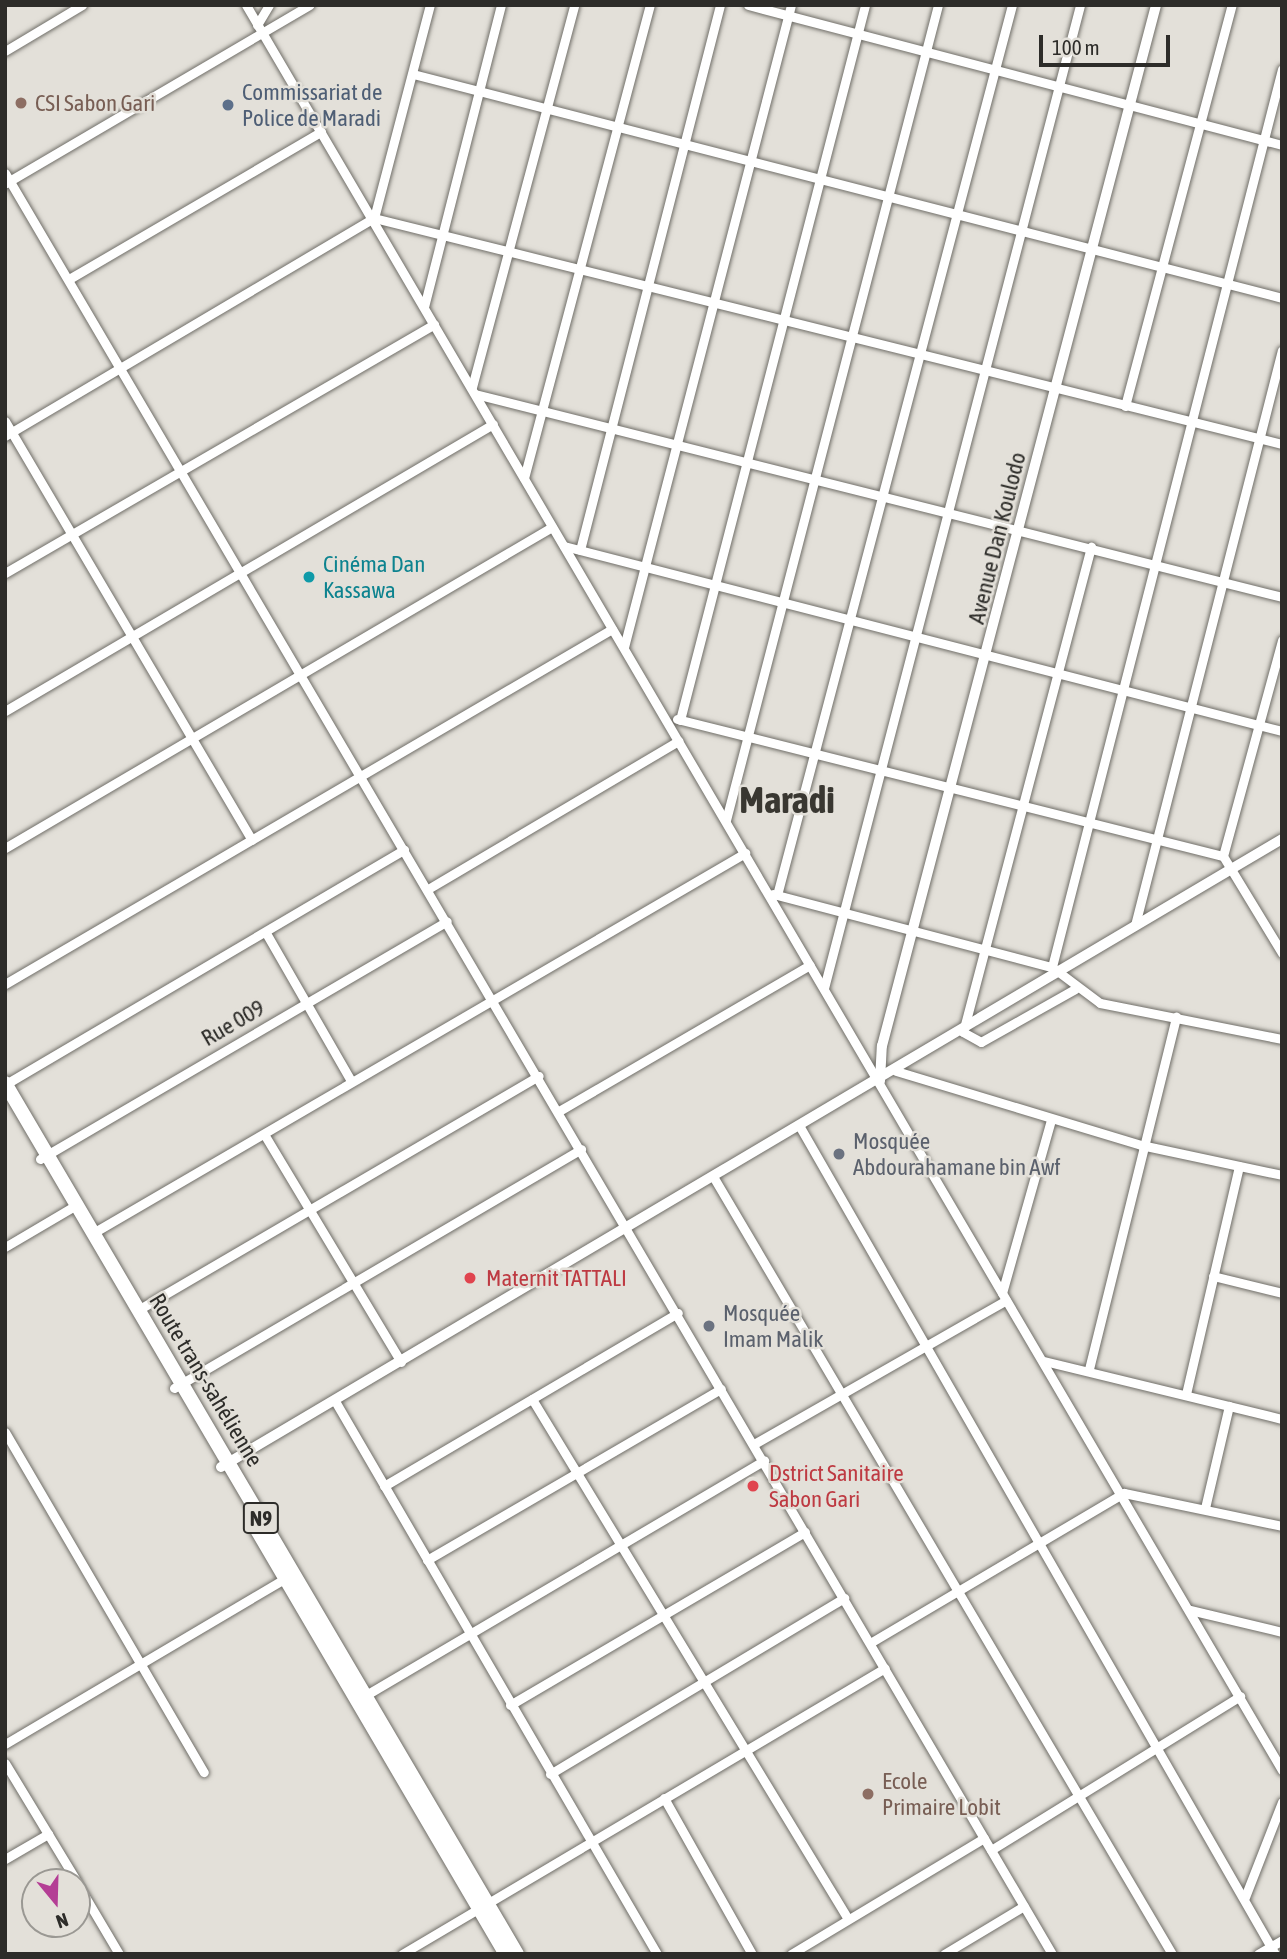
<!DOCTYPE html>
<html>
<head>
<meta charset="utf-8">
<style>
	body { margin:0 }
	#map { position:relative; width:1287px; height:1959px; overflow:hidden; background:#e3e0d9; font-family:"Asap Condensed",sans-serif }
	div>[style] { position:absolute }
	.roads { filter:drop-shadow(0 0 2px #706e68) drop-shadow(0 0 2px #706e68) }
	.minor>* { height:9px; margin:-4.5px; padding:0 4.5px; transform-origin:4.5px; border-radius:4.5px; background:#fff }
	.tertiary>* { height:10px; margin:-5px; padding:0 5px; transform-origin:5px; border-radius:5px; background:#fff }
	.trunk>* { height:14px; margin:-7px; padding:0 7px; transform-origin:7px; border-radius:7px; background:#fff }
	.dots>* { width:19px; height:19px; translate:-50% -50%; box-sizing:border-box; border:4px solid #e3e0d9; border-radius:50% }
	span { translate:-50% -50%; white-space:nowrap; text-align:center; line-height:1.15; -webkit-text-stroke:5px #e3e0d9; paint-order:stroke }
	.shield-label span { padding:2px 5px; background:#e3e0d9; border:2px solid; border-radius:5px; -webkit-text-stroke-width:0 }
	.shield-label { font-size:21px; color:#2d2c29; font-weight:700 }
	.service-label { font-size:23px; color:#4e5e75 }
	.left { translate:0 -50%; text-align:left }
	.education-label { font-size:23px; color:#785e54 }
	.street-label { font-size:23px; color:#2d2c29 }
	.culture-label { font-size:23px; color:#0d838f }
	.worship-label { font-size:23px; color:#5b616d }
	.health-label { font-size:23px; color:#be3a42 }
	.town-label { font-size:37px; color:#393731; font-weight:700 }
	.frame { position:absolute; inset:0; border:7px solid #2d2c29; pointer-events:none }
	.north { position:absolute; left:21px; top:1868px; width:70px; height:70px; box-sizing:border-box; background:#e3e0d9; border:2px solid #9a9893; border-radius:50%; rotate:161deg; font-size:19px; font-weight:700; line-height:28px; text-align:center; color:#2d2c29 }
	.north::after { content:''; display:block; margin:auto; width:24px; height:32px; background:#b43e95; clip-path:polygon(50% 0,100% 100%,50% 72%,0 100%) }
	.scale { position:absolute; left:1039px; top:35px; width:131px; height:32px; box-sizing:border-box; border:4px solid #2d2c29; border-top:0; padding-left:9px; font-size:21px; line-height:24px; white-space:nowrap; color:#2d2c29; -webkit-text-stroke:5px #e3e0d9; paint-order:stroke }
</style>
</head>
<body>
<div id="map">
	<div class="roads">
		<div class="minor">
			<div style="left:246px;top:5px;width:2047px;rotate:59.59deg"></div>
			<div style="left:748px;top:5px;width:552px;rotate:14.69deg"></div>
			<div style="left:257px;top:25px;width:23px;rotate:-59deg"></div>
			<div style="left:5px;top:51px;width:90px;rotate:-30.9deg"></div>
			<div style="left:1282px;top:69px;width:927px;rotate:104.37deg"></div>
			<div style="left:1052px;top:967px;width:60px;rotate:36.9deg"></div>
			<div style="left:1100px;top:1003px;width:186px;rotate:11.2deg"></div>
			<div style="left:413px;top:74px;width:897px;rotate:14.45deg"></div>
			<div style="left:5px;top:173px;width:2066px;rotate:59.55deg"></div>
			<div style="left:6px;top:183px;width:352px;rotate:-30.4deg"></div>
			<div style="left:374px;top:218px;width:936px;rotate:13.98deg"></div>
			<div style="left:69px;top:279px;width:292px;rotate:-30.3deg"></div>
			<div style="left:424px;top:307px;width:312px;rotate:-75.7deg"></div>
			<div style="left:472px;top:387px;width:395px;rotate:-75deg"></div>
			<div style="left:475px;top:394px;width:832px;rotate:14.12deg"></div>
			<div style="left:1125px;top:406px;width:415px;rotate:-75.1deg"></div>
			<div style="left:5px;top:421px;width:486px;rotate:59.5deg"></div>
			<div style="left:5px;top:436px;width:429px;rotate:-30.6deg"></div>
			<div style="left:374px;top:218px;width:220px;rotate:-75.3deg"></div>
			<div style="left:524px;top:478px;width:489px;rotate:-75.1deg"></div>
			<div style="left:564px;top:546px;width:741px;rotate:14.45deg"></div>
			<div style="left:580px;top:550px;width:563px;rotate:-75.59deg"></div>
			<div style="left:5px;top:573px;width:496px;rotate:-30.1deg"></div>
			<div style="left:624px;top:647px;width:663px;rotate:-75.42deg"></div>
			<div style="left:5px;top:711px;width:566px;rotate:-30.46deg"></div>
			<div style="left:677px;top:719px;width:563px;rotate:14.09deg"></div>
			<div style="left:1223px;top:856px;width:114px;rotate:58.7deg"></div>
			<div style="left:680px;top:720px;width:739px;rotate:-75.49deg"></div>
			<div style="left:726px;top:820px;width:842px;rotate:-75.42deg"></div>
			<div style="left:5px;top:848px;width:634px;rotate:-30.41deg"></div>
			<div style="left:1223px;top:856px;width:224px;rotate:-74.7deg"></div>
			<div style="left:428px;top:889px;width:291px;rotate:-30.6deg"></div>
			<div style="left:773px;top:894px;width:288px;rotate:14.7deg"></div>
			<div style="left:777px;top:895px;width:921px;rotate:-75.21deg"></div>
			<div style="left:1135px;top:925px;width:593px;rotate:-75.66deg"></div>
			<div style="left:266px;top:933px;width:171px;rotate:60.1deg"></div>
			<div style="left:5px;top:984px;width:703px;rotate:-30.32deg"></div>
			<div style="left:824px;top:988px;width:1016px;rotate:-75.4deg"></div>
			<div style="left:1075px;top:989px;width:108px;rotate:150.6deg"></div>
			<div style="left:981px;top:1042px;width:21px;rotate:-151deg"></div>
			<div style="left:963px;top:1032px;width:502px;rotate:-75.22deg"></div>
			<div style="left:896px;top:1071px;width:256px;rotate:16.8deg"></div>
			<div style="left:1141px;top:1145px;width:144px;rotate:12deg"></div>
			<div style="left:6px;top:1084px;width:462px;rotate:-30.5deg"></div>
			<div style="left:559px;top:1111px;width:290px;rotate:-30.2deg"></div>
			<div style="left:800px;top:1127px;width:954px;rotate:60.13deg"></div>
			<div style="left:264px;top:1134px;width:266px;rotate:59deg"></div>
			<div style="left:40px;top:1159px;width:471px;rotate:-30.3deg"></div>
			<div style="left:714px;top:1178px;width:901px;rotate:59.45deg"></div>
			<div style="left:93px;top:1233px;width:755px;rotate:-30.23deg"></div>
			<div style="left:5px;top:1247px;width:82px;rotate:-30.6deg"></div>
			<div style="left:1213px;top:1276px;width:71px;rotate:13.8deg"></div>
			<div style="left:1002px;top:1293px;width:180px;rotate:-74.2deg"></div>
			<div style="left:138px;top:1310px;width:464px;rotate:-30.3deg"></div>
			<div style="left:1044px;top:1361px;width:245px;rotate:13.7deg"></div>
			<div style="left:1089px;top:1369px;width:363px;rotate:-76.1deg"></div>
			<div style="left:174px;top:1388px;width:472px;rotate:-30.4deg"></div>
			<div style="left:1186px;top:1394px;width:234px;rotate:-76.9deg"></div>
			<div style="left:532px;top:1399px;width:608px;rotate:58.71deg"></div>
			<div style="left:335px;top:1401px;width:640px;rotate:59.79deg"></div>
			<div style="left:5px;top:1432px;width:394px;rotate:59.7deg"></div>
			<div style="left:754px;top:1444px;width:290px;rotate:-29.7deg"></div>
			<div style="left:384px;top:1486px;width:341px;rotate:-30.5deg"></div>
			<div style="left:1205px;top:1508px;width:105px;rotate:-76.8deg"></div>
			<div style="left:427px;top:1560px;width:340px;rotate:-30.2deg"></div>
			<div style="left:1190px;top:1610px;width:95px;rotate:13.4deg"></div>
			<div style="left:870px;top:1643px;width:295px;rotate:-30.6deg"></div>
			<div style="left:1124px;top:1493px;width:161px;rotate:11.8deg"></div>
			<div style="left:361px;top:1698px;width:468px;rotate:-30.5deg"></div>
			<div style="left:510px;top:1705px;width:342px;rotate:-30.4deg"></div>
			<div style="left:5px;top:1744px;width:330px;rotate:-30.6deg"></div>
			<div style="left:5px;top:1763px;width:139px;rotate:58.8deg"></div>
			<div style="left:550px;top:1774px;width:343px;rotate:-30.9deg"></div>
			<div style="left:664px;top:1798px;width:179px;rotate:60.6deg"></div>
			<div style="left:991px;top:1850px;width:293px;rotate:-31.7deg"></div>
			<div style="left:5px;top:1859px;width:50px;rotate:-30.2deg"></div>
			<div style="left:77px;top:1883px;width:82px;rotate:59.4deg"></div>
			<div style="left:1245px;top:1897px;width:102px;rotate:-68.7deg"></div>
			<div style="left:402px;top:1954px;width:561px;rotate:-30.63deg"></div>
			<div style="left:791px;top:1954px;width:225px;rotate:-31deg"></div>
			<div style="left:944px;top:1954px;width:93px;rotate:-31deg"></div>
			<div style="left:1258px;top:1954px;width:28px;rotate:-30deg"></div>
		</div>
		<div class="tertiary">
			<div style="left:880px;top:1081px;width:35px;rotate:-87deg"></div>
			<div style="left:882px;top:1046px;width:1076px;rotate:-75.25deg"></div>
			<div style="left:221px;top:1467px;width:1233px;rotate:-30.62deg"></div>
		</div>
		<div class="trunk">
			<div style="left:5px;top:1083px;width:1010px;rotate:59.55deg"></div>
			<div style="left:257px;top:1530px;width:492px;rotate:59.6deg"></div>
		</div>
	</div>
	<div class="dots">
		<div style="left:21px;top:103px;background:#8d6e63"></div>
		<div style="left:228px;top:105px;background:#5c6f8a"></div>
		<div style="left:309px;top:577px;background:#0f9aa8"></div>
		<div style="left:839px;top:1154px;background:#6b7280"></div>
		<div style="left:470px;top:1278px;background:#e0444e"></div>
		<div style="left:709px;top:1326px;background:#6b7280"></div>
		<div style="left:753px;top:1486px;background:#e0444e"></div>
		<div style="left:868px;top:1794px;background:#8d6e63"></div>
	</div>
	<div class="shield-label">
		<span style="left:261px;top:1518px">N9</span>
	</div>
	<div class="service-label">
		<span class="left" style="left:242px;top:105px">Commissariat de<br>Police de Maradi</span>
	</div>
	<div class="education-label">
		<span class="left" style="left:35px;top:103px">CSI Sabon Gari</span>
		<span class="left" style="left:882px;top:1794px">Ecole<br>Primaire Lobit</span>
	</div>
	<div class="street-label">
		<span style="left:997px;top:538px;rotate:-76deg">Avenue Dan Koulodo</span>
		<span style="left:233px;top:1023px;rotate:-30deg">Rue 009</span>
		<span style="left:206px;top:1380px;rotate:59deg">Route trans-sahélienne</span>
	</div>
	<div class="culture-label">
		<span class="left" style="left:323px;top:577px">Cinéma Dan<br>Kassawa</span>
	</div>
	<div class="worship-label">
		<span class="left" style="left:853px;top:1154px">Mosquée<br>Abdourahamane bin Awf</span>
		<span class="left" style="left:723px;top:1326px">Mosquée<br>Imam Malik</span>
	</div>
	<div class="health-label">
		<span class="left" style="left:486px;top:1278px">Maternit TATTALI</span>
		<span class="left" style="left:769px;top:1486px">Dstrict Sanitaire<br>Sabon Gari</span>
	</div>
	<div class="town-label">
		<span style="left:787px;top:800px">Maradi</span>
	</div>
	<div class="frame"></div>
	<div class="north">N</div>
	<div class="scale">100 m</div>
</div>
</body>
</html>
